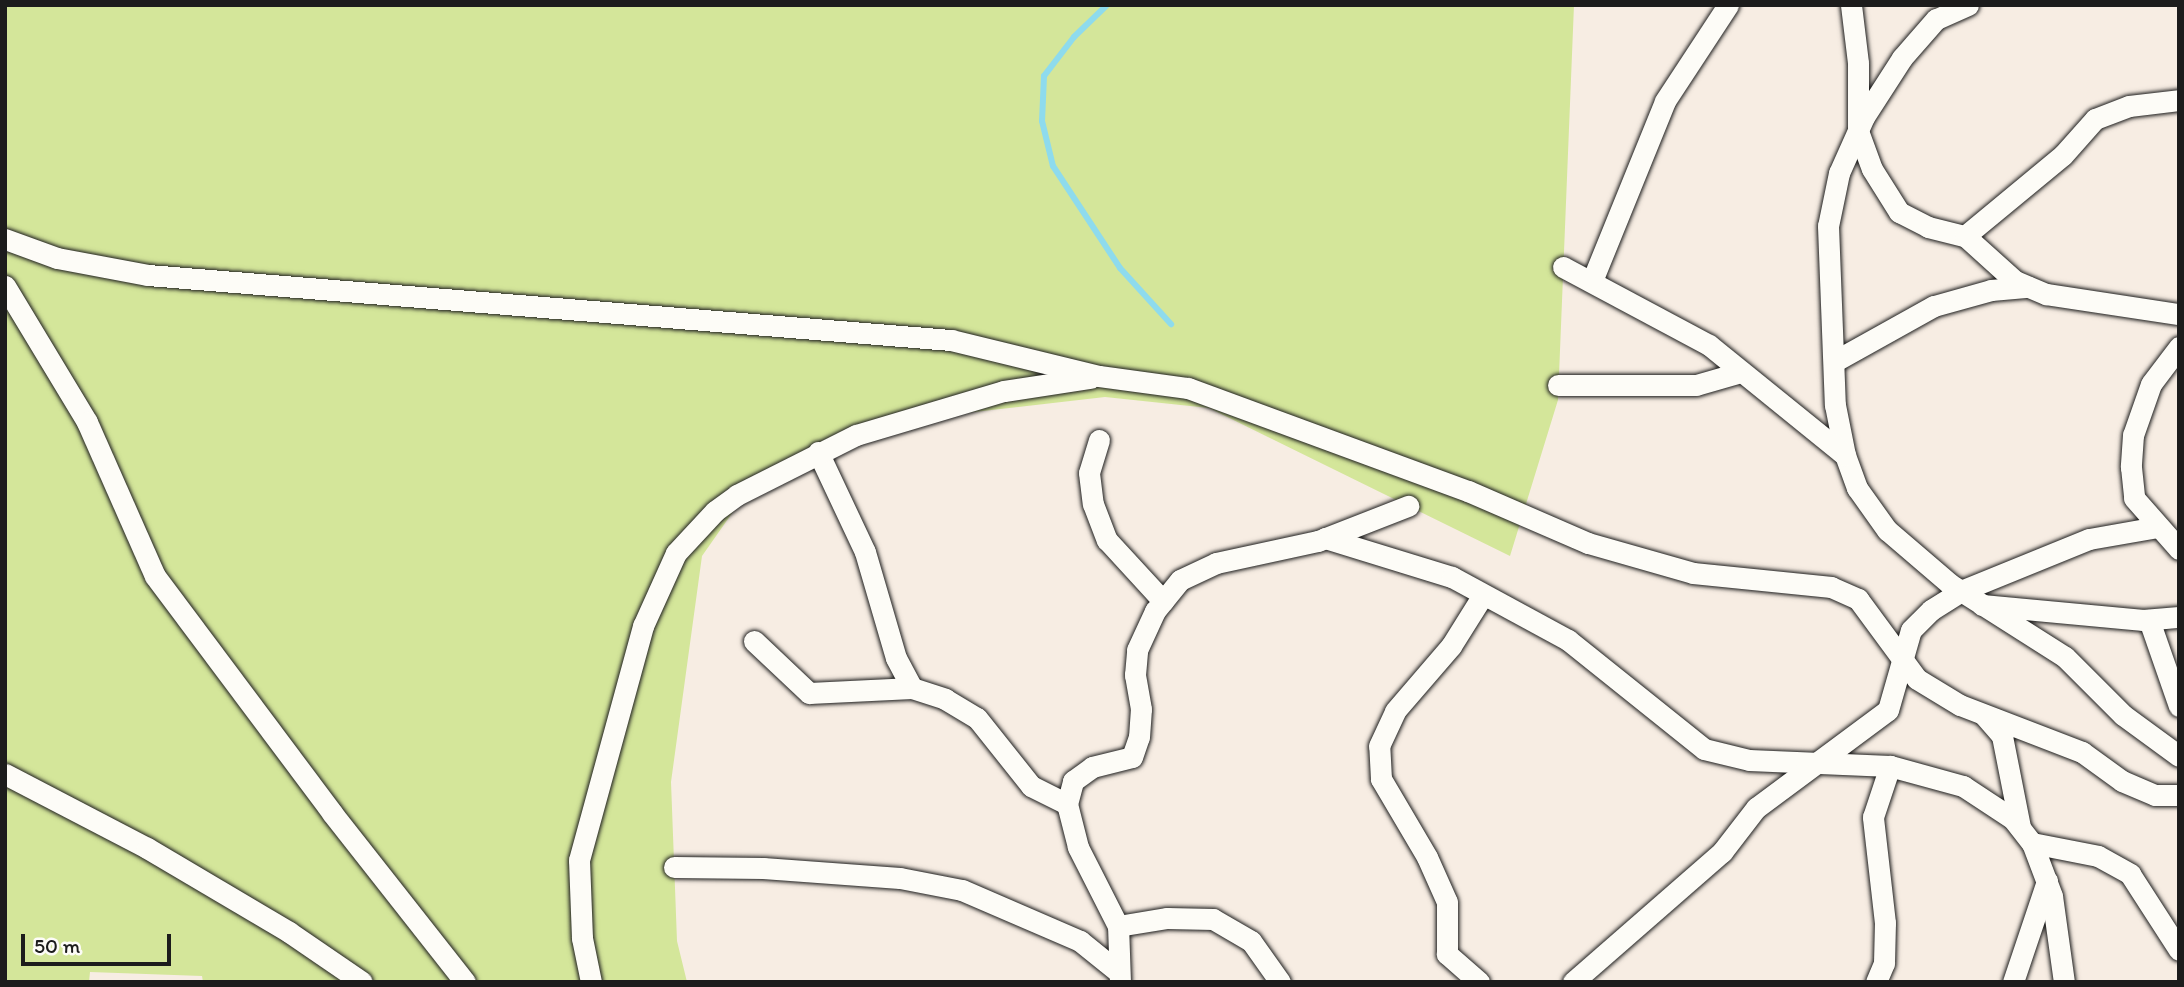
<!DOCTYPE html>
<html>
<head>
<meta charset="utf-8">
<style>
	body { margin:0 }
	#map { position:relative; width:2184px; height:987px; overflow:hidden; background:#f7ede3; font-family:Itim,sans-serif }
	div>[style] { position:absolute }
	.green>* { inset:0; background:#d4e69a }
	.stream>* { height:6px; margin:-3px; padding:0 3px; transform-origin:3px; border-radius:3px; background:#8edbed }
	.roads { filter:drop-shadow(0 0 2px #1c1c1c) drop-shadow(0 0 2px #1c1c1c) }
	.minor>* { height:21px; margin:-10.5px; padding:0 10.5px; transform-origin:10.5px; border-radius:10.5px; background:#fdfcf7 }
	span { translate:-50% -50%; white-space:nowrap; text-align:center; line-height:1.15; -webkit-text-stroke:5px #fdfcf7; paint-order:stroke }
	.frame { position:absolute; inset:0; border:7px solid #1c1c1c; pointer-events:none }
	.scale { position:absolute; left:21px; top:934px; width:150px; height:32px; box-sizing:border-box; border:4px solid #1c1c1c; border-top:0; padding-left:9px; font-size:21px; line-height:24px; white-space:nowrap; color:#1c1c1c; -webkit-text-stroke:5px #fdfcf7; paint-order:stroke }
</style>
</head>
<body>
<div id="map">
	<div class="green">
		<div style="clip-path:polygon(5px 5px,1574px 5px,1558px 400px,1510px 556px,1209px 408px,1105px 397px,913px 419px,742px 499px,702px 556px,671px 782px,677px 941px,687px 982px,203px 982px,202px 976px,90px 972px,89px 982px,5px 982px)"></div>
	</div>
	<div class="stream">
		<div style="left:1107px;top:5px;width:46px;rotate:135.9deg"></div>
		<div style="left:1074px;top:37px;width:49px;rotate:127.6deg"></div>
		<div style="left:1044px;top:76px;width:45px;rotate:92.5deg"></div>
		<div style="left:1042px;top:121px;width:46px;rotate:76.3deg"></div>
		<div style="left:1053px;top:166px;width:122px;rotate:56.7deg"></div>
		<div style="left:1120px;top:268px;width:76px;rotate:47.7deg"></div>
	</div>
	<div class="roads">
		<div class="minor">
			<div style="left:1851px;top:5px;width:58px;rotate:83.1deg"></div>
			<div style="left:1858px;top:63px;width:68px;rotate:90deg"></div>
			<div style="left:1858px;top:131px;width:40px;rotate:69.8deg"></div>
			<div style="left:1872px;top:169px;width:51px;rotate:57.9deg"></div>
			<div style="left:1899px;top:212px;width:33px;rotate:27deg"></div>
			<div style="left:1928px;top:227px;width:38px;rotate:14deg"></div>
			<div style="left:1965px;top:236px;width:67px;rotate:42deg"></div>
			<div style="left:2015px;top:281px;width:34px;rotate:23deg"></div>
			<div style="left:2046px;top:294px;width:134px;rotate:8.6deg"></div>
			<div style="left:1968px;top:5px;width:35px;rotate:156deg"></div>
			<div style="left:1936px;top:19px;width:52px;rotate:131.1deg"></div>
			<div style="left:1902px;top:58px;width:70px;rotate:122.8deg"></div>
			<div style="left:1864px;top:117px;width:61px;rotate:114.1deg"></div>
			<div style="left:1839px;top:173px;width:54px;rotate:101.7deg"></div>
			<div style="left:1828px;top:226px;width:179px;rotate:87.8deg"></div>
			<div style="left:1835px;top:405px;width:51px;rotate:78.7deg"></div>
			<div style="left:1845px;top:455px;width:35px;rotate:70deg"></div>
			<div style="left:1857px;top:488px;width:52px;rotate:54.5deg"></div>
			<div style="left:1887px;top:530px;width:83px;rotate:40.6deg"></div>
			<div style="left:1950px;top:584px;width:136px;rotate:32.4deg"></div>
			<div style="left:2065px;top:657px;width:82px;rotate:45deg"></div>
			<div style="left:2123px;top:715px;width:69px;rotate:36.2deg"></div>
			<div style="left:1965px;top:236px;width:127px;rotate:-39.6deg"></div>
			<div style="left:2063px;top:155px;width:48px;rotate:-48.4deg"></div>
			<div style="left:2095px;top:119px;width:36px;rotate:-21deg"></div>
			<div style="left:2129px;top:106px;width:50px;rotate:-6.8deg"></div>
			<div style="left:5px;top:239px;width:55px;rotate:20.1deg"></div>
			<div style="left:57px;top:258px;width:93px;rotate:10.6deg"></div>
			<div style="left:148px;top:275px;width:806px;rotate:4.63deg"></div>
			<div style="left:951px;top:340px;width:152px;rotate:13.7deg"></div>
			<div style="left:1099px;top:376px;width:90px;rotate:7.7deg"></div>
			<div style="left:1188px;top:388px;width:298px;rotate:20.2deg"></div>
			<div style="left:1468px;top:491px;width:131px;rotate:23.4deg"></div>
			<div style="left:1588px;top:543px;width:109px;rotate:15.9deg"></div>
			<div style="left:1693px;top:573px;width:139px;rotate:5.8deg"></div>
			<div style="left:1831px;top:587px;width:30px;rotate:24deg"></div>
			<div style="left:1858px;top:599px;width:99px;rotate:53.6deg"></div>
			<div style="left:1917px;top:679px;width:50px;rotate:31.2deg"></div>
			<div style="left:1960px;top:705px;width:131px;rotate:21.1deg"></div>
			<div style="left:2082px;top:752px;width:49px;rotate:35.9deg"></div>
			<div style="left:2122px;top:781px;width:36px;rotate:23deg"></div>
			<div style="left:2155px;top:795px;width:24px"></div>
			<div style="left:1563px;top:267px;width:166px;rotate:28.1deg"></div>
			<div style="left:1709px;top:345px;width:175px;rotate:39deg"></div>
			<div style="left:1592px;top:281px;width:194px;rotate:-67.9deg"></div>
			<div style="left:1665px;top:101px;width:115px;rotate:-56.7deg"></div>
			<div style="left:5px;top:286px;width:159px;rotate:58.9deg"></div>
			<div style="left:87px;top:422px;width:168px;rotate:66.2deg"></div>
			<div style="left:155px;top:576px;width:296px;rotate:53.2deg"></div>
			<div style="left:332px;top:813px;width:215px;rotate:51.8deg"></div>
			<div style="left:2179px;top:347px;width:46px;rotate:127.1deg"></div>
			<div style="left:2151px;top:384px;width:54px;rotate:109.4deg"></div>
			<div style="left:2133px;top:435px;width:32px;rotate:94deg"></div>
			<div style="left:2131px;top:467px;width:31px;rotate:84deg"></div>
			<div style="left:2134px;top:498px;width:68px;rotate:48.6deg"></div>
			<div style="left:1835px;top:361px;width:113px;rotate:-29.1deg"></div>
			<div style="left:1934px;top:306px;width:59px;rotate:-15.7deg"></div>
			<div style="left:1991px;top:290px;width:37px;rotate:-5deg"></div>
			<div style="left:1558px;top:385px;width:138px"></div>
			<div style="left:1696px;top:385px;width:47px;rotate:-16.1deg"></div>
			<div style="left:1099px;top:440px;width:34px;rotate:107deg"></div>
			<div style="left:1089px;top:473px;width:31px;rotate:83deg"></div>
			<div style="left:1093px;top:504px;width:39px;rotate:69deg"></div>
			<div style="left:1107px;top:540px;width:83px;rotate:47.4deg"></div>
			<div style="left:818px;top:452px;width:110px;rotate:64.8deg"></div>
			<div style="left:865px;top:552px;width:110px;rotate:73.7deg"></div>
			<div style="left:896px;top:658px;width:34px;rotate:62deg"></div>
			<div style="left:912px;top:688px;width:35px;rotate:18deg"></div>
			<div style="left:945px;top:699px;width:37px;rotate:31deg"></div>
			<div style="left:977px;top:718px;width:87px;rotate:51.5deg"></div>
			<div style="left:1031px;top:786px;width:40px;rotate:26.6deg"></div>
			<div style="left:1325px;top:538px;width:133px;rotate:17.1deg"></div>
			<div style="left:1452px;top:577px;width:132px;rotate:28.5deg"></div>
			<div style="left:1568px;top:640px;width:174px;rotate:38.7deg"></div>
			<div style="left:1704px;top:749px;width:46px;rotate:13.7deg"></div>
			<div style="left:1749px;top:760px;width:141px;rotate:2.4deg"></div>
			<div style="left:1890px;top:766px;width:76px;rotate:15.3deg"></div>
			<div style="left:1963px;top:786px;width:60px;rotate:33.4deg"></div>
			<div style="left:2013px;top:819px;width:31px;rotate:52deg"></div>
			<div style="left:2032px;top:843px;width:57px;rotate:69.3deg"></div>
			<div style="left:2052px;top:896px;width:87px;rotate:82.1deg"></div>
			<div style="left:1982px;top:605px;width:162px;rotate:5.3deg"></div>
			<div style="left:2143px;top:620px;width:36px;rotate:-5deg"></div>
			<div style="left:2149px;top:620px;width:91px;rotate:70.8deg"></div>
			<div style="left:754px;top:641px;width:76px;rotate:43.4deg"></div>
			<div style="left:809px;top:693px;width:103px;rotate:-2.8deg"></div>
			<div style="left:1984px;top:715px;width:28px;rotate:49deg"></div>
			<div style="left:2002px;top:736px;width:93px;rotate:78.8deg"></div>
			<div style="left:5px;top:774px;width:160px;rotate:27.5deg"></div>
			<div style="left:147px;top:848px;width:165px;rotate:30.6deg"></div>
			<div style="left:289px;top:932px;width:88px;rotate:34.4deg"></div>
			<div style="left:2032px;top:843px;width:67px;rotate:11.1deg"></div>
			<div style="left:2098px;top:856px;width:37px;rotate:29deg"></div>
			<div style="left:2130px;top:874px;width:90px;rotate:57.2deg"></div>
			<div style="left:674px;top:867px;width:89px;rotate:0.6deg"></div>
			<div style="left:763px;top:868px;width:137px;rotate:4.2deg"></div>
			<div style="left:900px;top:878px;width:63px;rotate:11deg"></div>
			<div style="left:962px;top:890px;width:129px;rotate:23.4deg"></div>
			<div style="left:1080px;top:941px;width:48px;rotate:39deg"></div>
			<div style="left:1118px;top:926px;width:50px;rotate:-9.3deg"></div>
			<div style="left:1167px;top:918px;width:46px;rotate:1.2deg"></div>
			<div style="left:1213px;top:919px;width:44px;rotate:30.1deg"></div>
			<div style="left:1251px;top:941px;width:50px;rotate:54.7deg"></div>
			<div style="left:591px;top:982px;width:45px;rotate:-101.6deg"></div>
			<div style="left:582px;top:938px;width:78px;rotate:-92.2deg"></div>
			<div style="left:579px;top:860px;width:243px;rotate:-74.7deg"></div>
			<div style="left:643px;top:626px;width:80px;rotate:-65.7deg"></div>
			<div style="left:676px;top:553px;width:57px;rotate:-47.1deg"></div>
			<div style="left:715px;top:511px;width:27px;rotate:-36deg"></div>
			<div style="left:737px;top:495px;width:133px;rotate:-26.8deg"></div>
			<div style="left:856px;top:435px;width:154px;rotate:-16.6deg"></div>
			<div style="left:1004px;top:391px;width:87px;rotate:-8.6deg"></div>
			<div style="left:1120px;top:982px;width:56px;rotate:-92deg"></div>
			<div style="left:1118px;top:926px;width:89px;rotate:-116.9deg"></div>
			<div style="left:1078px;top:847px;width:44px;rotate:-104.3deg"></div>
			<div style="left:1067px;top:804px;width:24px;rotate:-75deg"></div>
			<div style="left:1073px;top:781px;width:24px;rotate:-36deg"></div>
			<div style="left:1092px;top:767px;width:41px;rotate:-14deg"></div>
			<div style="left:1132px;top:757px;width:21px;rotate:-71deg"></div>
			<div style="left:1139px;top:737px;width:28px;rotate:-86deg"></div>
			<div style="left:1141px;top:709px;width:35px;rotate:-100deg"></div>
			<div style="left:1135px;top:675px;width:25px;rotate:-85deg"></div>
			<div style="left:1137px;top:650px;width:43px;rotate:-65.2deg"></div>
			<div style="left:1155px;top:611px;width:40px;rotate:-51deg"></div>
			<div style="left:1180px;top:580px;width:40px;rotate:-25deg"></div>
			<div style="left:1216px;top:563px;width:104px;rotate:-12.2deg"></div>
			<div style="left:1318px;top:541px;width:97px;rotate:-21.3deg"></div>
			<div style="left:1479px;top:982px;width:43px;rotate:-138.8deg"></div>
			<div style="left:1447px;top:954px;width:52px;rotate:-90deg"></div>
			<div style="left:1447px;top:902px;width:49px;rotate:-114deg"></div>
			<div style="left:1427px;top:857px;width:91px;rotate:-120.5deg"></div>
			<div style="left:1381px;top:779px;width:33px;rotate:-93deg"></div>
			<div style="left:1379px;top:746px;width:38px;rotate:-65deg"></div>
			<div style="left:1395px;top:711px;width:86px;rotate:-49.3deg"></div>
			<div style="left:1451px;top:646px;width:60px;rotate:-57.9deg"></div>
			<div style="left:1573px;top:982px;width:198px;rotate:-41.1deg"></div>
			<div style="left:1722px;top:852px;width:56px;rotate:-52.3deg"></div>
			<div style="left:1756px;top:808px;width:164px;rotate:-36.6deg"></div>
			<div style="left:1888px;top:710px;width:83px;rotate:-74deg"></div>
			<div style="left:1911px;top:630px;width:28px;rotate:-45deg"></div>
			<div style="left:1931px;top:610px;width:36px;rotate:-32deg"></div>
			<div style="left:1961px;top:591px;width:138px;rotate:-22.1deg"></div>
			<div style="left:2089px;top:539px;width:70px;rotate:-9.9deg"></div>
			<div style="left:1876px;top:982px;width:21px;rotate:-67deg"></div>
			<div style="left:1884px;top:963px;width:40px;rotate:-88.6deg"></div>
			<div style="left:1885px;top:923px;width:107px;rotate:-96.5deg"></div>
			<div style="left:1873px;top:817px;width:54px;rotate:-71.6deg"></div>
			<div style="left:2013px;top:982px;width:107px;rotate:-71.4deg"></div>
		</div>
	</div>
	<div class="frame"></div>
	<div class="scale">50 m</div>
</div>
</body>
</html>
